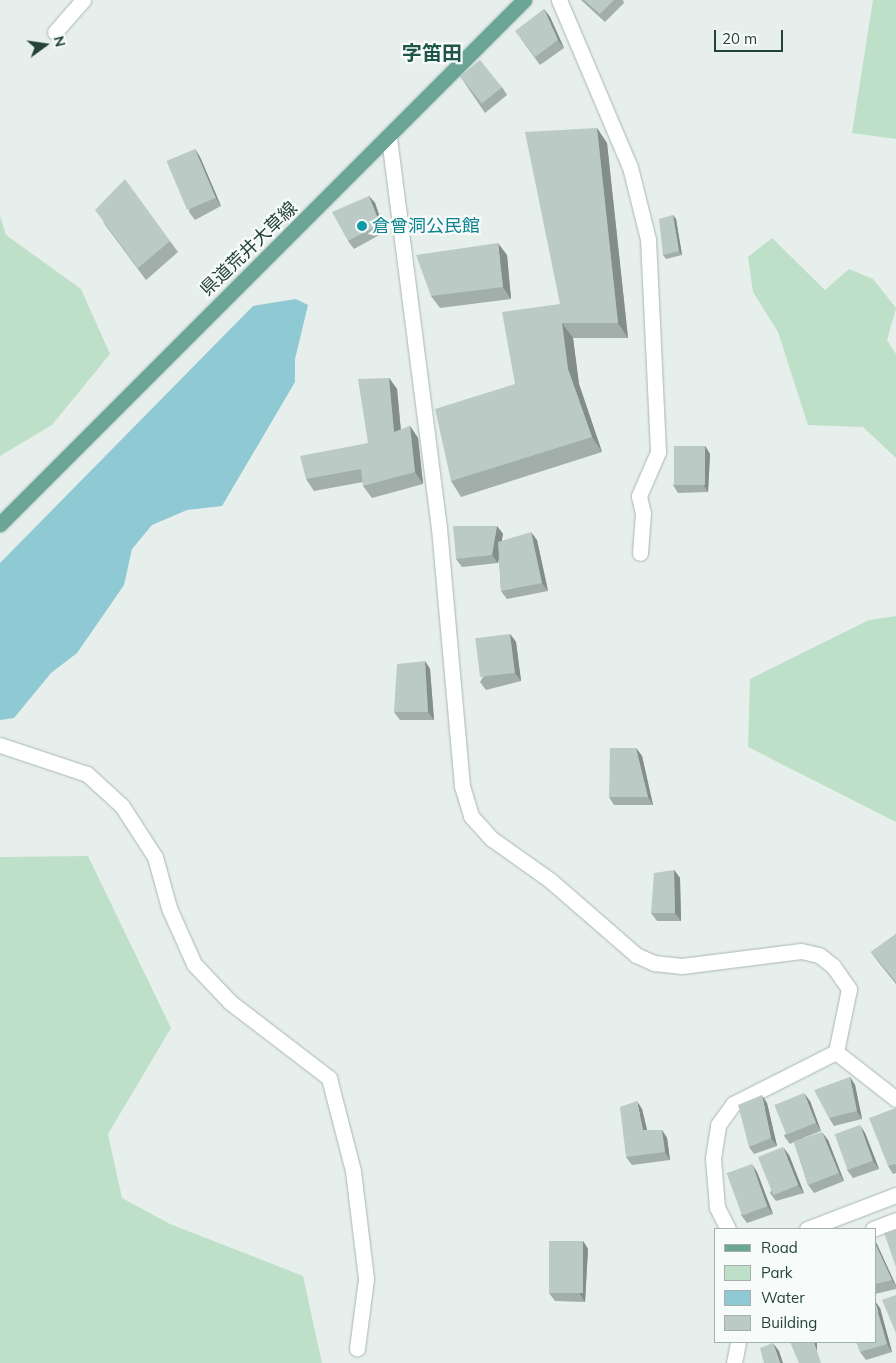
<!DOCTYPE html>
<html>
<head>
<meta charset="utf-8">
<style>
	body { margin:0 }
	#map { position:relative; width:896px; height:1363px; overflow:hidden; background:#e6efeb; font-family:Mulish,"Noto Sans JP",sans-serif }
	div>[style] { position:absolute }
	.green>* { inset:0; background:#bfe0c8 }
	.water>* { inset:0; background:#8ec9d4 }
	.roads { filter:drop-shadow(0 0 1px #a8b8b2) drop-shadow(0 0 1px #a8b8b2) }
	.minor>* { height:15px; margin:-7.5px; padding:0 7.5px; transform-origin:7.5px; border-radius:7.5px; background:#fff }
	.major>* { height:15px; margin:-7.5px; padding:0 7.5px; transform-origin:7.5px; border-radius:7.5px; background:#6aa596 }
	.wall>* { inset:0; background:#a1aea9 }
	.shaded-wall>* { inset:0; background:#838d89; transform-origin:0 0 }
	.building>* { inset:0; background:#bbcac4; transform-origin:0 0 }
	.dots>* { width:14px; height:14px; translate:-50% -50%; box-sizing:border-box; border:2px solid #f7fbf9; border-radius:50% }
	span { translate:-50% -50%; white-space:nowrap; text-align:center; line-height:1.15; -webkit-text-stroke:4.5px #f7fbf9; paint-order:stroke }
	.culture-label { font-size:18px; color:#0d838f }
	.left { translate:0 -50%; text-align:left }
	.street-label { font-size:18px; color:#24423a }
	.quarter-label { font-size:20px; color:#1f5548; font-weight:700 }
	.legend { position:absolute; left:714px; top:1228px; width:162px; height:115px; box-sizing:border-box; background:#f7fbf9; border:1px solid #a3b1ad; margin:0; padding:6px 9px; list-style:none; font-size:15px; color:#24423a }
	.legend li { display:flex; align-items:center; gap:10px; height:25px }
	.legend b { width:25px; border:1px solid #a3b1ad }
	.north { position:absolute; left:20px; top:20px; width:50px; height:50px; -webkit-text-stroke:4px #f7fbf9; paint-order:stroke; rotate:76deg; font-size:14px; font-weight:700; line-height:20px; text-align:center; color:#24423a }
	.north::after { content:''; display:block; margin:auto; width:18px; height:22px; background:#24423a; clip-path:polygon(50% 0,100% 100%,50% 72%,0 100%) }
	.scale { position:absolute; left:714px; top:30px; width:69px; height:22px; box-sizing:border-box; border:2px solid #24423a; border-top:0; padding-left:6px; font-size:15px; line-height:18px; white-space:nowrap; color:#24423a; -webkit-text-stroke:4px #f7fbf9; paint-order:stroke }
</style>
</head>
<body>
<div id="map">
	<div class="green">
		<div style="clip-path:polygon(873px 0,896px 0,896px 139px,852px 133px)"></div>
		<div style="clip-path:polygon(0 216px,6px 235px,81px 289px,110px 354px,52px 425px,0 456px)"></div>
		<div style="clip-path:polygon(772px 238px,825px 290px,849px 269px,873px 279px,896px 308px,887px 340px,896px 354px,896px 458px,863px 427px,808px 425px,778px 332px,753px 292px,748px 257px)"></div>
		<div style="clip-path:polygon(896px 616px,896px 822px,748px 747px,750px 679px,869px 620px)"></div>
		<div style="clip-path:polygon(88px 856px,171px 1028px,108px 1134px,122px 1198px,170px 1224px,303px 1276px,322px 1363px,0 1363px,0 857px)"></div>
	</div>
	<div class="water">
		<div style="clip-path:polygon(296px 299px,308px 305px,295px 359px,295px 382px,222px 506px,187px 510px,152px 525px,132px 549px,124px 585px,77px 653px,51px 673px,14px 718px,0 720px,0 563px,253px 306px)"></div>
	</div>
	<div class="roads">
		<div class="minor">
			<div style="left:559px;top:0;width:181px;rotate:67deg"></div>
			<div style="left:630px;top:167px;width:74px;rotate:76deg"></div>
			<div style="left:648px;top:239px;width:213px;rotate:87.3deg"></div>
			<div style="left:658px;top:452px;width:48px;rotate:113.4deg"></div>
			<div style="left:639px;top:496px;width:17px;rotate:77deg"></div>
			<div style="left:643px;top:513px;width:40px;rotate:94.3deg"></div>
			<div style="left:55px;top:32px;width:43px;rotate:-48.8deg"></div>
			<div style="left:389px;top:138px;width:393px;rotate:82.7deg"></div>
			<div style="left:439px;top:528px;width:259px;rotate:84.9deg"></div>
			<div style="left:462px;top:786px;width:31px;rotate:73deg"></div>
			<div style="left:471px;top:816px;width:31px;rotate:48deg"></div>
			<div style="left:492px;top:839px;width:72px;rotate:35.4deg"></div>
			<div style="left:551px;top:881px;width:113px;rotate:41deg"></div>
			<div style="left:636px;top:955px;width:20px;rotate:24deg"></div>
			<div style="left:654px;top:963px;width:28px;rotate:6deg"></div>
			<div style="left:682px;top:966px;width:120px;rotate:-7.2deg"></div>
			<div style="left:801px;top:951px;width:18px;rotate:13deg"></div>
			<div style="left:819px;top:955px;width:18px;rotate:38deg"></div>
			<div style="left:833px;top:966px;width:28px;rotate:55deg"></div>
			<div style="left:849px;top:989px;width:64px;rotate:101.7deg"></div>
			<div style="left:0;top:745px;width:92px;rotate:18.4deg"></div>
			<div style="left:87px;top:774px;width:47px;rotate:42.4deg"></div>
			<div style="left:122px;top:806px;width:61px;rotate:57.1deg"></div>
			<div style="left:155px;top:857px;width:53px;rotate:74.6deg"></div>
			<div style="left:169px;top:908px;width:61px;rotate:65.9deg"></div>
			<div style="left:194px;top:964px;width:52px;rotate:46.5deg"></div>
			<div style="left:230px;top:1002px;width:125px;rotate:37.5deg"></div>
			<div style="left:329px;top:1078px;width:96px;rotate:75.5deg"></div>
			<div style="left:353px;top:1171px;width:109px;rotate:83.1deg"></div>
			<div style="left:366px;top:1279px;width:70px;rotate:97.4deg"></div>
			<div style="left:836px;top:1052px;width:76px;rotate:38.1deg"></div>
			<div style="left:728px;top:1229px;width:25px;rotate:-117deg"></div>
			<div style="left:717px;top:1207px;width:49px;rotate:-94.7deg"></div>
			<div style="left:713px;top:1158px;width:33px;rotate:-81deg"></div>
			<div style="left:718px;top:1125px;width:26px;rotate:-54deg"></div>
			<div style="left:733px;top:1104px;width:115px;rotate:-26.8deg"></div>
			<div style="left:807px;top:1229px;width:95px;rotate:-20.9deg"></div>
			<div style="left:873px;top:1229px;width:25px;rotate:-21deg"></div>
			<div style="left:734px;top:1363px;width:21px;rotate:-79deg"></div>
		</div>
		<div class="major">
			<div style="left:0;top:524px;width:741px;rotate:-45deg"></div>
		</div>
	</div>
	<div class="wall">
		<div style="clip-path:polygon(581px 0,623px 0,624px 3px,605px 22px)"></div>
		<div style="clip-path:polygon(544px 9px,550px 17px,564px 48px,540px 65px,521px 39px)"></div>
		<div style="clip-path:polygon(460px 76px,502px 87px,507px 95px,485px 113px)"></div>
		<div style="clip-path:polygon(597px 128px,607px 143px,628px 338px,573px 338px,579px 384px,602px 452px,461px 497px,451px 481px,515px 384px,560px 304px)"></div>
		<div style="clip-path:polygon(195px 149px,200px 157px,221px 206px,195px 220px,189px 212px)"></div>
		<div style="clip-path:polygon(369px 196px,375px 203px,385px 232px,354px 249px,348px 241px)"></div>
		<div style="clip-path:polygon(673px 215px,676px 219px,682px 255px,666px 259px,663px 255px)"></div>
		<div style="clip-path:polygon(103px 222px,170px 241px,178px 252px,146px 280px)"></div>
		<div style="clip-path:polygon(507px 255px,511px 299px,440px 308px,431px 296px)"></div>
		<div style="clip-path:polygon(389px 378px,397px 389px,401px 430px,410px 426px,418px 438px,423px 484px,372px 498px,363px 486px,363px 482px,314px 491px,306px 479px,368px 443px)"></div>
		<div style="clip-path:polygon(705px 446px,710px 454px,708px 492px,678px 493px,673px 485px)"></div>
		<div style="clip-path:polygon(497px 526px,503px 534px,501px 541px,537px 540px,548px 591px,507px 599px,501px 591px,499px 557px,498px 563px,462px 567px,456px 559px)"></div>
		<div style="clip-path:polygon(510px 634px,516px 642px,521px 681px,486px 690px,480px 682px)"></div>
		<div style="clip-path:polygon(425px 661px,430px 669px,434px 720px,400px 720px,394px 712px)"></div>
		<div style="clip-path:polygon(636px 748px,642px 756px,653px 805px,614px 805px,609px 797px)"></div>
		<div style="clip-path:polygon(674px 870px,680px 878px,681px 921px,657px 921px,651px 913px)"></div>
		<div style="clip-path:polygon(896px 934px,896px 984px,879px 963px,871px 952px)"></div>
		<div style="clip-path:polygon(850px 1077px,855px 1085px,862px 1119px,834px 1126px,829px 1118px)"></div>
		<div style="clip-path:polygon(810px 1101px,821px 1131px,803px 1138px,828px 1140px,844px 1181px,814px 1193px,808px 1185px,794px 1142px,790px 1144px,784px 1136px)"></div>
		<div style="clip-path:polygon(767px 1103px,777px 1146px,754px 1154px,749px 1147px)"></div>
		<div style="clip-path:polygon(896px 1108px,896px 1173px,893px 1174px,888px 1166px)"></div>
		<div style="clip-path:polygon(642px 1109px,647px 1130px,662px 1130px,667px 1138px,670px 1160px,632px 1165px,626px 1157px)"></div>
		<div style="clip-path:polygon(865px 1133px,879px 1169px,853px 1178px,847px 1170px)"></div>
		<div style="clip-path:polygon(789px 1155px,804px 1193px,776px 1201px,770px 1193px)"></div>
		<div style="clip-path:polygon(757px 1172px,773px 1214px,747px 1223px,741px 1215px)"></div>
		<div style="clip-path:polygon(583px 1241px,588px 1249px,585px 1302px,555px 1301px,549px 1293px)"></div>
		<div style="clip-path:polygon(875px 1241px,896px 1285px,896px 1289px,875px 1294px)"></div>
		<div style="clip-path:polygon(880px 1308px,892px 1352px,866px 1360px,860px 1352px)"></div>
	</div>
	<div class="shaded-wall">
		<div style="clip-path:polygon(544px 9px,550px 17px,564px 48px,558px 40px)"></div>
		<div style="clip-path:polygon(597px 128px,607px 143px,628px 338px,618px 323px)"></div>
		<div style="clip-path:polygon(195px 149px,200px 157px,221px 206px,216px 198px)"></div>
		<div style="clip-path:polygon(369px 196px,375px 203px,385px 232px,380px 224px)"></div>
		<div style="clip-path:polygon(673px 215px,676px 219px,682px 255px,679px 251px)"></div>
		<div style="clip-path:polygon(498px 243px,507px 255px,511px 299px,503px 287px)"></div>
		<div style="clip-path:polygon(562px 323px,573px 338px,579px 384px,602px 452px,592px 437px,568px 369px)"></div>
		<div style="clip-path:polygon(389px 378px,397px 389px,402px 444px,394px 432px)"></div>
		<div style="clip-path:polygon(410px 426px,418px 438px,423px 484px,415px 472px)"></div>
		<div style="clip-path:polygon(705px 446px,710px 454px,708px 492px,703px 484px)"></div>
		<div style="clip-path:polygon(497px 526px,503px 534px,498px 563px,492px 555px)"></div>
		<div style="clip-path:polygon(531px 532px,537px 540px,548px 591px,542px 583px)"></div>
		<div style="clip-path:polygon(510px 634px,516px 642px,521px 681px,515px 673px)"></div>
		<div style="clip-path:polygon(425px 661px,430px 669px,434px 720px,428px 712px)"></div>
		<div style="clip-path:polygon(636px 748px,642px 756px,653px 805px,648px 797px)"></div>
		<div style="clip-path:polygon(674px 870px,680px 878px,681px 921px,675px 913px)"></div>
		<div style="clip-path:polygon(850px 1077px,855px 1085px,862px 1119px,857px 1111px)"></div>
		<div style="clip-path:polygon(804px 1093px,810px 1101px,821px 1131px,816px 1123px)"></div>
		<div style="clip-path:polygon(762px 1095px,767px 1103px,777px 1146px,771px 1138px)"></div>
		<div style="clip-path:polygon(637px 1101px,642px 1109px,649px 1138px,643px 1130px)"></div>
		<div style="clip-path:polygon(860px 1125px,865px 1133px,879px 1169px,873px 1161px)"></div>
		<div style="clip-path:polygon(662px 1130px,667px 1138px,670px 1160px,665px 1152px)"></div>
		<div style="clip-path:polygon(822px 1132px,828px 1140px,844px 1181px,839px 1173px)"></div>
		<div style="clip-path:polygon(783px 1147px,789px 1155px,804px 1193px,798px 1185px)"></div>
		<div style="clip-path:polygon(752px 1164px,757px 1172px,773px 1214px,767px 1206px)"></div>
		<div style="clip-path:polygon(583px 1241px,588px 1249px,585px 1302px,580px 1294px)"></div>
		<div style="clip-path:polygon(875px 1241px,877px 1244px,896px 1286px,892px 1280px,875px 1243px)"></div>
		<div style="clip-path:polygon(875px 1301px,880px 1308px,892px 1352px,887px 1344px)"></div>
		<div style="left:814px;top:1342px;width:3px;height:22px"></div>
		<div style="clip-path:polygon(773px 1343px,779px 1351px,783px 1363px,780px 1363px)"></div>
	</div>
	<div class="building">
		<div style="clip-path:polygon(584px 0,614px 0,600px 14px)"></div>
		<div style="clip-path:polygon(544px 9px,558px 40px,535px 57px,515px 31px)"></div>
		<div style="left:480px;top:60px;width:35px;height:26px;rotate:51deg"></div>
		<div style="clip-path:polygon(597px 128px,618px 323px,562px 323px,568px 369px,592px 437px,451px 481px,435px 409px,515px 384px,502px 312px,560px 304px,525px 132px)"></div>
		<div style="left:195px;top:149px;width:53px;height:31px;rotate:67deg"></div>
		<div style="clip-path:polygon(125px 179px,170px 241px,138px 268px,95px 210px)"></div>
		<div style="clip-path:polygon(369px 196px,380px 224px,348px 241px,332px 212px)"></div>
		<div style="clip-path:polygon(673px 215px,679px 251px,663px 255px,659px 219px)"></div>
		<div style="clip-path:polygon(498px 243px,503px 287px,431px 296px,416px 255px)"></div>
		<div style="clip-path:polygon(389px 378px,394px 432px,410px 426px,415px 472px,363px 486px,361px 469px,306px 479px,300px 456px,368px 443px,358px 379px)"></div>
		<div style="left:674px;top:446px;width:31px;height:39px"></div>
		<div style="clip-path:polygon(453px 526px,497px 526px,492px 555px,456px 559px)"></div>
		<div style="clip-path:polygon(531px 532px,542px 583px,501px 591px,498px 542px)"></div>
		<div style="left:510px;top:634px;width:39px;height:35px;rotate:83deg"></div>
		<div style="clip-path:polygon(425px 661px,428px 712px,394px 712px,397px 664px)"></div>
		<div style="clip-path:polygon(610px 748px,636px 748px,648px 797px,609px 797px)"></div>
		<div style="clip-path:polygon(674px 870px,675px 913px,651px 913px,654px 873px)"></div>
		<div style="clip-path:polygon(896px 934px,896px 982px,871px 952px)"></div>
		<div style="clip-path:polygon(850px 1077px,857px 1111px,829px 1118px,814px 1090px)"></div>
		<div style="left:804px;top:1093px;width:32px;height:32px;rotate:68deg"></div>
		<div style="clip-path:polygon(762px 1095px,771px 1138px,749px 1147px,738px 1105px)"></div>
		<div style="clip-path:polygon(637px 1101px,643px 1130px,662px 1130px,665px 1152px,626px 1157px,620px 1107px)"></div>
		<div style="clip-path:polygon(896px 1108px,896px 1164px,888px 1166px,869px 1118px)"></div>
		<div style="left:860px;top:1125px;width:38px;height:27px;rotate:70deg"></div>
		<div style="clip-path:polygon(822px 1132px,839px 1173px,808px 1185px,794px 1141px)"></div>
		<div style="left:783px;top:1147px;width:41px;height:27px;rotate:68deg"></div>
		<div style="left:752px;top:1164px;width:45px;height:27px;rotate:70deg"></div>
		<div style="clip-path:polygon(896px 1229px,896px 1267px,884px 1233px)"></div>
		<div style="left:549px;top:1241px;width:34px;height:52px"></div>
		<div style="clip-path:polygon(875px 1243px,892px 1280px,875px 1284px)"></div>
		<div style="clip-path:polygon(896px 1295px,896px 1333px,882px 1300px)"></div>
		<div style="clip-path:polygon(875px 1303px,887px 1344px,860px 1352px,856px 1342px,875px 1342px)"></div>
		<div style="clip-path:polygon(790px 1342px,814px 1342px,821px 1363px,799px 1363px)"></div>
		<div style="clip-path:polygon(773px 1343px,780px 1363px,764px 1363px,760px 1348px)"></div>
	</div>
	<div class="dots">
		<div style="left:362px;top:226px;background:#0f9aa8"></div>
	</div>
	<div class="culture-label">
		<span class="left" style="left:372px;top:226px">倉曾洞公民館</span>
	</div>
	<div class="street-label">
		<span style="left:249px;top:249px;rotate:-44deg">県道荒井大草線</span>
	</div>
	<div class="quarter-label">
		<span style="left:432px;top:52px">字笛田</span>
	</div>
	<ul class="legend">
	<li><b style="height:6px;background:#6aa596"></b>Road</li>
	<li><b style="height:14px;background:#bfe0c8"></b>Park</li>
	<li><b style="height:14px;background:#8ec9d4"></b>Water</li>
	<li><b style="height:14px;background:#bbcac4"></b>Building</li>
	</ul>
	<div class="north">N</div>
	<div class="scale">20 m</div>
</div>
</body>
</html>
